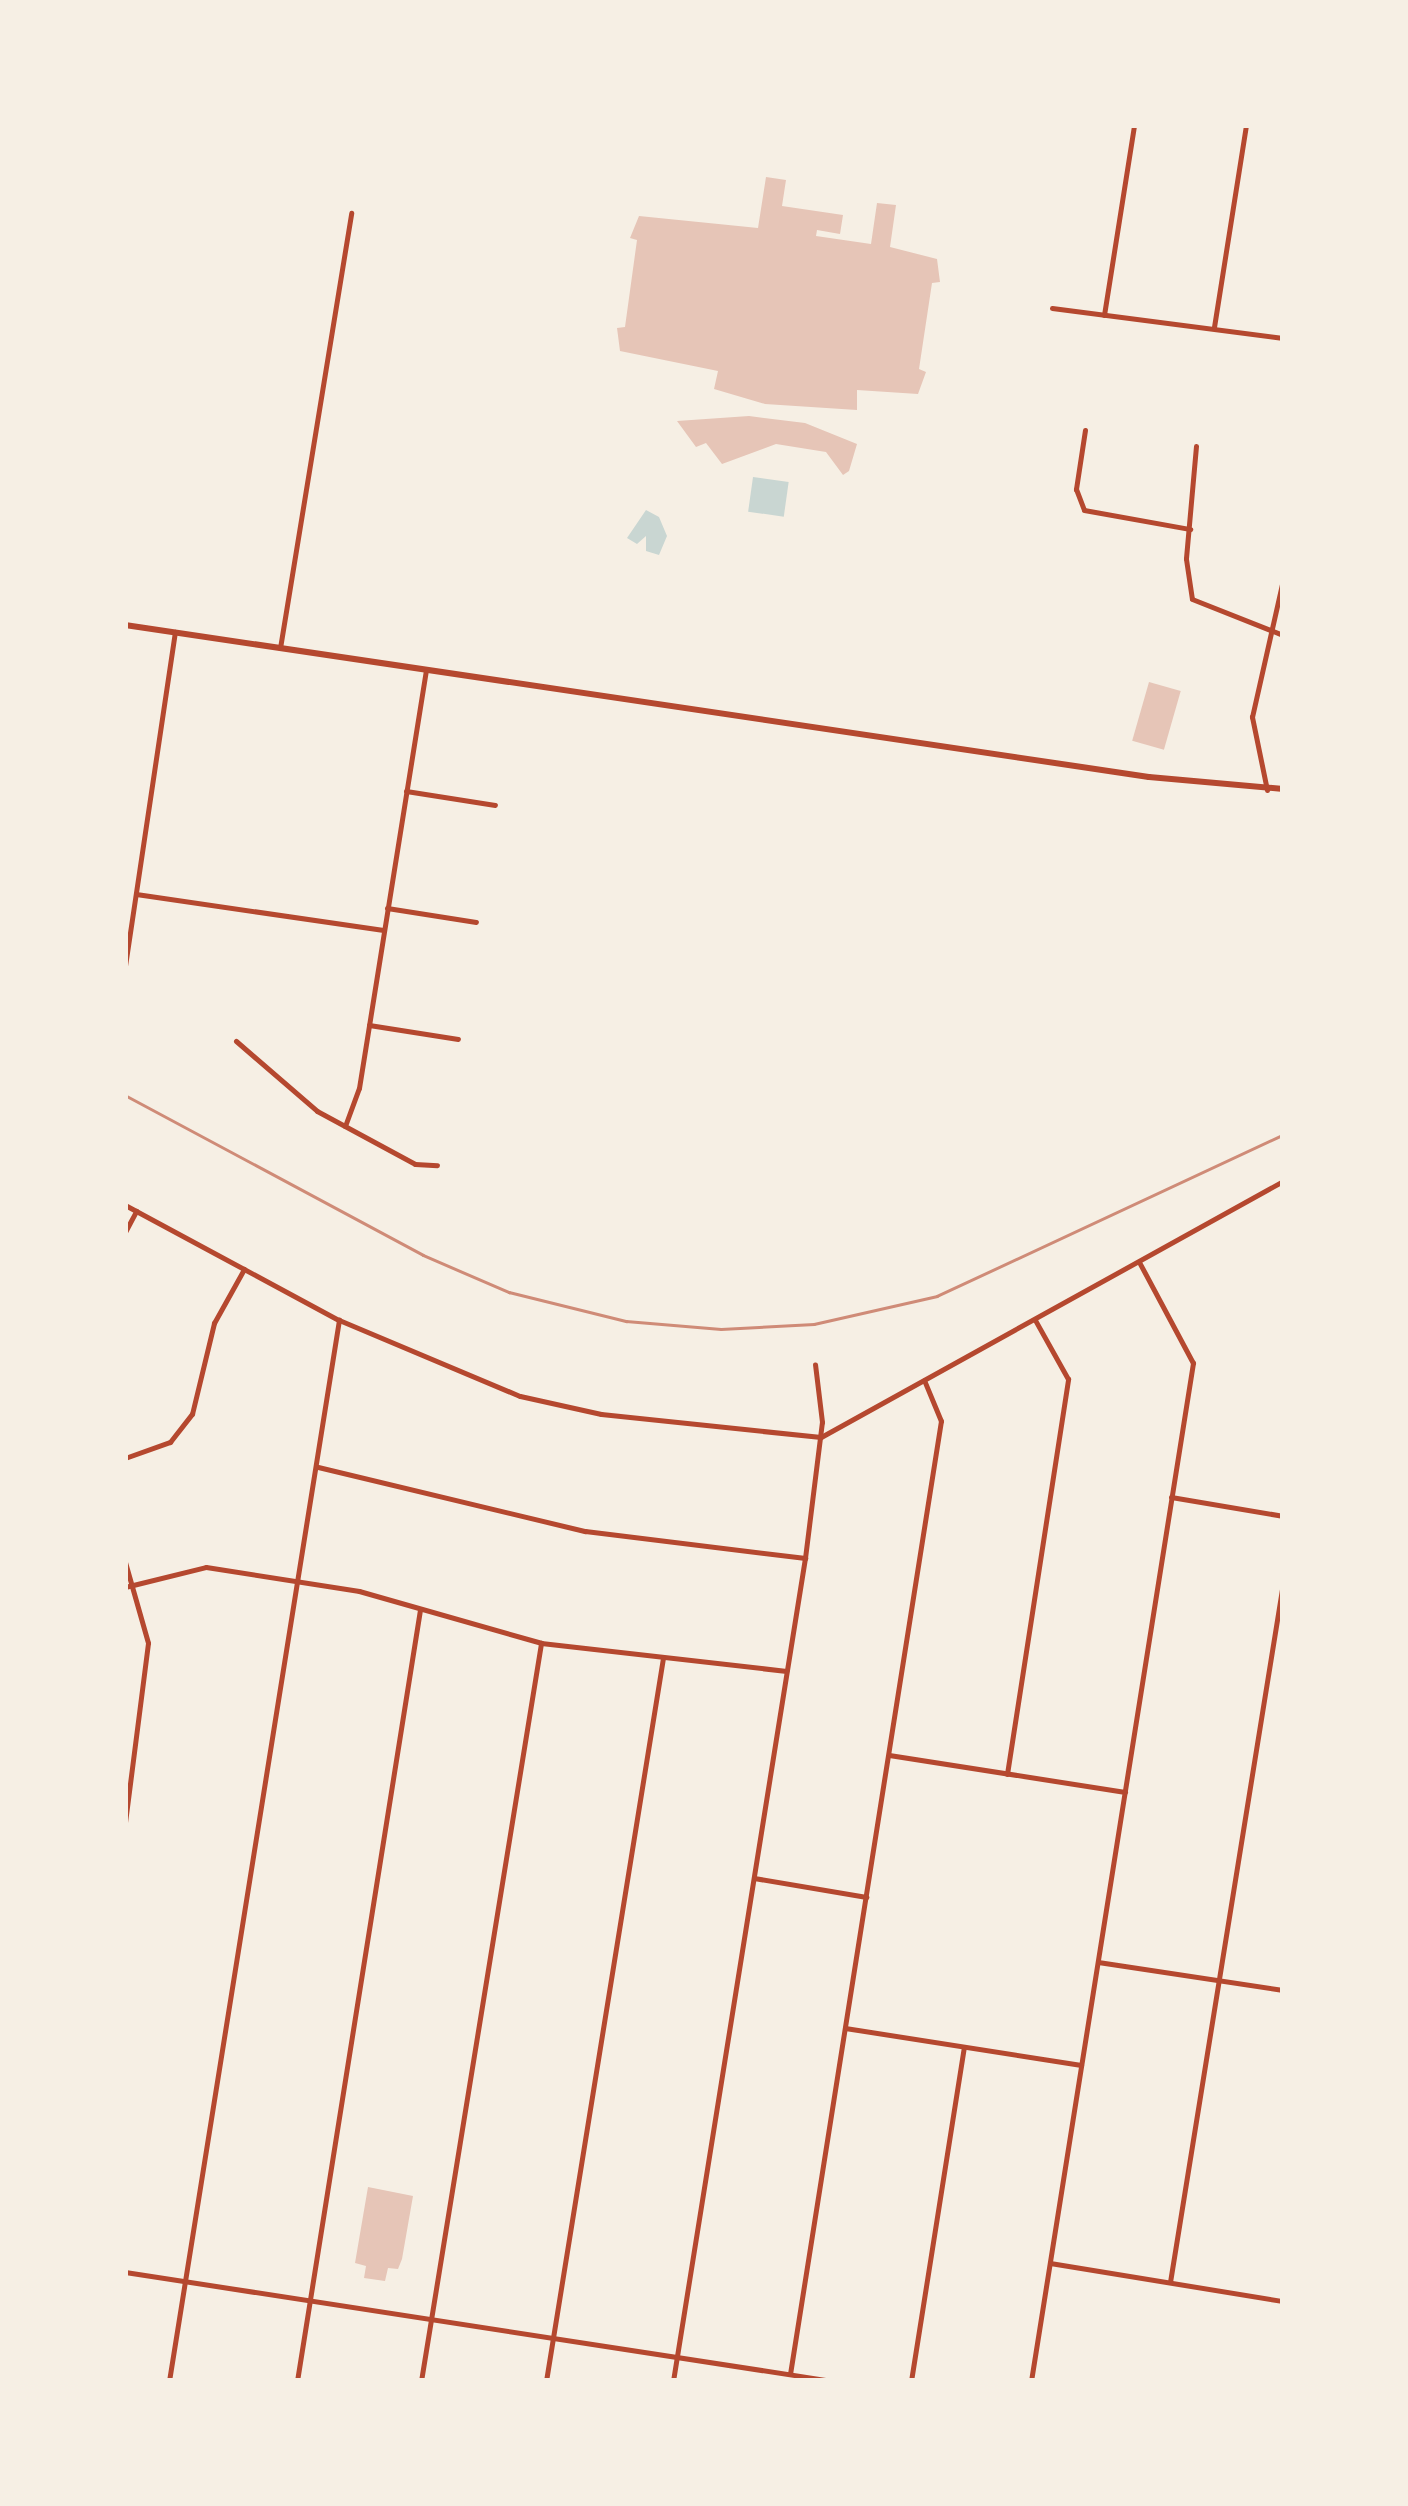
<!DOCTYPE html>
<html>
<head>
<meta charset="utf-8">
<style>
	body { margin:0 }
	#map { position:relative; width:1408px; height:2506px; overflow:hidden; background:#f6efe4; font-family:Inter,sans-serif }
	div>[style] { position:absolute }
	.water>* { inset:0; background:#c9d6d2; transform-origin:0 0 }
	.building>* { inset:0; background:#e6c5b7; transform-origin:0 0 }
	.minor>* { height:5px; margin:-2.5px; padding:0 2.5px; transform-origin:2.5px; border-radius:2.5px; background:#b5482f }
	.secondary>* { height:6px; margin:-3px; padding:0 3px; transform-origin:3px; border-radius:3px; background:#b5482f }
	.rail>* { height:2.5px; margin:-1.25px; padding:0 1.25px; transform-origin:1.25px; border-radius:1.25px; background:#cf8b77 }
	span { translate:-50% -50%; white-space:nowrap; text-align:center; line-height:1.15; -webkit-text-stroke:10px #f6efe4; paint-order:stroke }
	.frame { position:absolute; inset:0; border:128px solid #f6efe4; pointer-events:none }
</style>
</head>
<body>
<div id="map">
	<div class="water">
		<div style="left:753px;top:477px;width:36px;height:35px;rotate:8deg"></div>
		<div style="clip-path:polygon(646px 510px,659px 517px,667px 536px,659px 555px,646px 551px,646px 536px,637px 544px,627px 538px)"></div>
	</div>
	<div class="building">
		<div style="clip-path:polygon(766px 177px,786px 180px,782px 206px,843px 215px,840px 234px,817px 230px,816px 236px,871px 244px,877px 203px,896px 205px,890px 247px,937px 259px,940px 282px,932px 283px,919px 369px,926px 372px,918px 394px,857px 390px,857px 410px,765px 404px,714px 389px,718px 371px,620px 351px,617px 328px,625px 327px,637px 240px,630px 238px,639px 216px,758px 228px)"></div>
		<div style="clip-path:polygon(749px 416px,805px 423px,857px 444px,849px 471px,843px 475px,826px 452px,776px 444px,722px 464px,706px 443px,696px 447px,677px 421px)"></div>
		<div style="left:1149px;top:682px;width:33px;height:61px;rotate:16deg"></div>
		<div style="clip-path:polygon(368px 2187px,413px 2196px,402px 2259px,398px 2269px,388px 2268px,385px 2281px,364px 2278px,366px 2266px,355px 2263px)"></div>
	</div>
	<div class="minor">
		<div style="left:1052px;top:308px;width:233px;rotate:7.4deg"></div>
		<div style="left:1104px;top:315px;width:192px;rotate:-81deg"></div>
		<div style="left:1214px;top:327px;width:205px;rotate:-81deg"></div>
		<div style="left:1085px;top:430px;width:60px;rotate:98.7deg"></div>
		<div style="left:1076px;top:489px;width:22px;rotate:69deg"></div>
		<div style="left:1084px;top:510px;width:108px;rotate:10.2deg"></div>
		<div style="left:1196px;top:446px;width:113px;rotate:95.1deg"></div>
		<div style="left:1186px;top:559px;width:40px;rotate:81.5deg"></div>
		<div style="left:1192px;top:599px;width:98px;rotate:21.6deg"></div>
		<div style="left:280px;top:648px;width:441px;rotate:-80.7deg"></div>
		<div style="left:1267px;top:790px;width:75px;rotate:-101.6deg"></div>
		<div style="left:1252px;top:717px;width:141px;rotate:-77.3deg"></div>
		<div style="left:406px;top:791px;width:90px;rotate:8.9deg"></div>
		<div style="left:136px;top:894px;width:250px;rotate:8.3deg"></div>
		<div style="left:387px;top:908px;width:90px;rotate:8.9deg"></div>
		<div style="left:125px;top:966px;width:338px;rotate:-81.5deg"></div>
		<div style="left:369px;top:1025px;width:90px;rotate:8.9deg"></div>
		<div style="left:236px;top:1041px;width:107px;rotate:40.8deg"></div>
		<div style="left:317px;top:1111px;width:111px;rotate:28.4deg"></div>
		<div style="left:415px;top:1164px;width:22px;rotate:3deg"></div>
		<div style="left:345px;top:1126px;width:40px;rotate:-69.8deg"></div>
		<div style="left:359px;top:1088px;width:423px;rotate:-80.9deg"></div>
		<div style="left:125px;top:1205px;width:243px;rotate:28.3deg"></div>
		<div style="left:339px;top:1320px;width:196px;rotate:22.8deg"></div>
		<div style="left:520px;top:1396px;width:83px;rotate:12.5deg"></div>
		<div style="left:601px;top:1414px;width:221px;rotate:6deg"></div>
		<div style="left:821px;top:1437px;width:528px;rotate:-28.99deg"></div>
		<div style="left:125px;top:1232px;width:24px;rotate:-62deg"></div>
		<div style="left:125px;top:1458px;width:48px;rotate:-19.6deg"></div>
		<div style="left:170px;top:1442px;width:36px;rotate:-52deg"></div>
		<div style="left:192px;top:1414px;width:94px;rotate:-76.4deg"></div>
		<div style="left:214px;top:1323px;width:62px;rotate:-60.9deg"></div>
		<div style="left:318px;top:1467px;width:275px;rotate:13.5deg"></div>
		<div style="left:585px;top:1531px;width:222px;rotate:7deg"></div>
		<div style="left:1171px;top:1497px;width:114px;rotate:9.6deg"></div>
		<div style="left:125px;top:1562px;width:84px;rotate:74.1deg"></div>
		<div style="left:148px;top:1643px;width:181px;rotate:97.3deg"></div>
		<div style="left:125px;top:1587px;width:83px;rotate:-13.9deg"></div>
		<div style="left:206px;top:1567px;width:155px;rotate:8.9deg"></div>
		<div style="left:359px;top:1591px;width:189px;rotate:15.9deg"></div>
		<div style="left:541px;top:1643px;width:247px;rotate:6.5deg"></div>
		<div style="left:889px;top:1755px;width:239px;rotate:8.9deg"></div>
		<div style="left:1007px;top:1774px;width:400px;rotate:-81.2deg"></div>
		<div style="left:1068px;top:1379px;width:68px;rotate:-119.2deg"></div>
		<div style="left:754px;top:1878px;width:114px;rotate:9.6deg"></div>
		<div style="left:1098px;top:1962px;width:187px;rotate:8.6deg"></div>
		<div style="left:845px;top:2028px;width:239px;rotate:8.9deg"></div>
		<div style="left:1050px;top:2263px;width:236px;rotate:9.3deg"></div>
		<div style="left:125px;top:2272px;width:715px;rotate:8.76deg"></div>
		<div style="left:1170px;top:2282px;width:708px;rotate:-80.82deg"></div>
		<div style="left:790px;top:2374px;width:965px;rotate:-81deg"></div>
		<div style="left:941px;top:1421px;width:44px;rotate:-112.5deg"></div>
		<div style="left:169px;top:2381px;width:1075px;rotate:-80.9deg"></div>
		<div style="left:297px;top:2381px;width:781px;rotate:-80.94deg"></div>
		<div style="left:421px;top:2381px;width:748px;rotate:-80.76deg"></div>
		<div style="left:546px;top:2381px;width:732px;rotate:-80.81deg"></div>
		<div style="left:673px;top:2381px;width:834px;rotate:-80.89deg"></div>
		<div style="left:805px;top:1558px;width:137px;rotate:-82.9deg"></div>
		<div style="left:822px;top:1422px;width:58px;rotate:-96.9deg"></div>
		<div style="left:911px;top:2381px;width:338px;rotate:-81deg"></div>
		<div style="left:1031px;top:2381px;width:1031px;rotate:-80.96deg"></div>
		<div style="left:1193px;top:1363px;width:115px;rotate:-118.1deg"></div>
	</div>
	<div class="secondary">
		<div style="left:125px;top:625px;width:1035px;rotate:8.44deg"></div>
		<div style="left:1149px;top:777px;width:135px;rotate:5.1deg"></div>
	</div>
	<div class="rail">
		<div style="left:125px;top:1095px;width:338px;rotate:28.2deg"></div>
		<div style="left:423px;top:1255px;width:94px;rotate:23.3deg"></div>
		<div style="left:509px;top:1292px;width:121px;rotate:13.9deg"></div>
		<div style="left:626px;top:1321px;width:95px;rotate:4.8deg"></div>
		<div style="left:721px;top:1329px;width:93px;rotate:-3.1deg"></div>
		<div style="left:814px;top:1324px;width:126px;rotate:-12.8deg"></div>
		<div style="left:937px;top:1296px;width:382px;rotate:-25deg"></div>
	</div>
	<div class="frame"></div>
</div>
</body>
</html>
